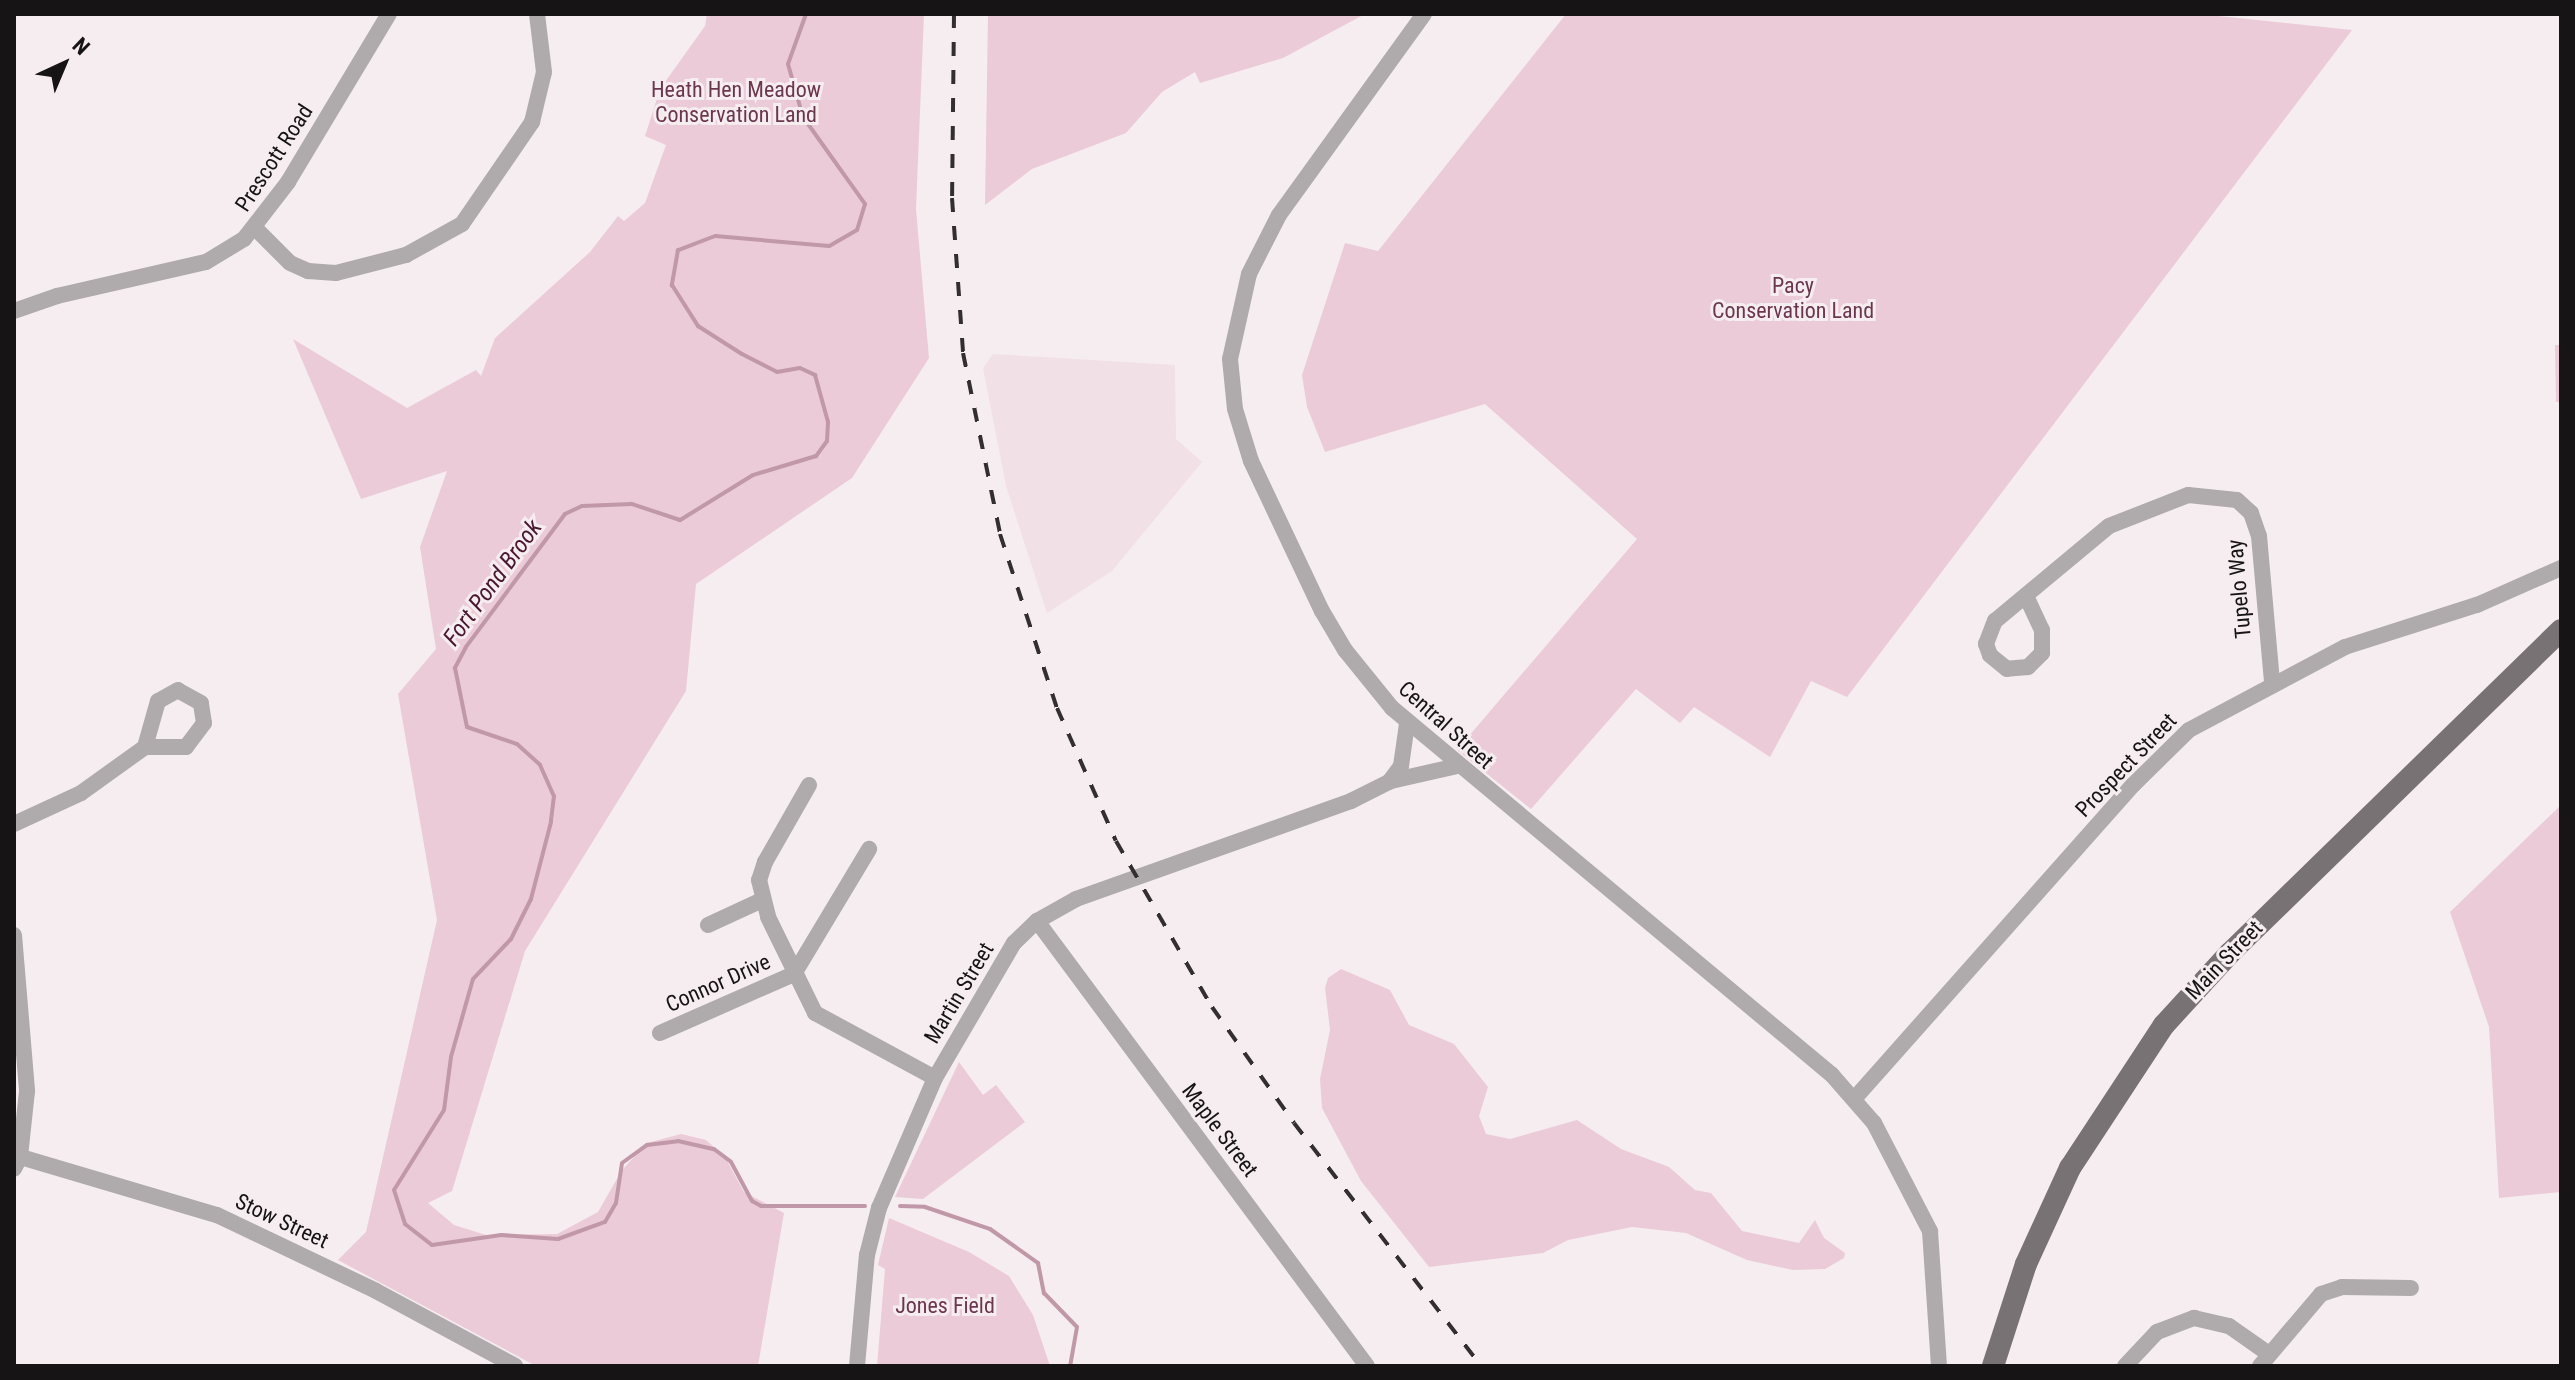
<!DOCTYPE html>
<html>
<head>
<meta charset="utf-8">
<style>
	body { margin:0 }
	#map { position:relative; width:2575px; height:1380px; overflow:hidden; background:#f6edf0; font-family:"Roboto Condensed",sans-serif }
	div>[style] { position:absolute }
	.built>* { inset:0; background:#f1e0e6 }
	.green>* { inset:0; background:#ebcbd7 }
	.stream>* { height:4px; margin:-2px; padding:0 2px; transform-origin:2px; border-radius:2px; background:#c098a7 }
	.minor>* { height:16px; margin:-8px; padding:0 8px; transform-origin:8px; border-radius:8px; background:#afabac }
	.major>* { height:22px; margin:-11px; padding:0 11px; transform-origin:11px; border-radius:11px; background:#797274 }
	.rail>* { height:4px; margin-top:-2px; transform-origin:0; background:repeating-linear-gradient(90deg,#332f30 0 14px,transparent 0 28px) }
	span { translate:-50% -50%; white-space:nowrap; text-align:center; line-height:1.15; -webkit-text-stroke:6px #f6edf0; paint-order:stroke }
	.park-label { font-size:22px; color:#6c374e }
	.street-label { font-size:22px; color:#171415 }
	.water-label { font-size:24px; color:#49172f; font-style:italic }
	.frame { position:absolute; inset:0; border:16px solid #171415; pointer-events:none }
	.north { position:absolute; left:24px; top:24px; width:80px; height:80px; -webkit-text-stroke:6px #f6edf0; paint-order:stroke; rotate:44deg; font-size:22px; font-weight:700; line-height:32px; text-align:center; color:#171415 }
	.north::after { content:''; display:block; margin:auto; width:28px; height:36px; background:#171415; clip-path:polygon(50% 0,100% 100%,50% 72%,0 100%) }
</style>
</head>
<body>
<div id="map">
	<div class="built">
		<div style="clip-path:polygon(993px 354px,1175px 365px,1176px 439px,1202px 462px,1112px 571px,1047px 613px,1006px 486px,983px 368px)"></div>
	</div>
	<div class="green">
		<div style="clip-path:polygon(707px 14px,924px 14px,916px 209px,929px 358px,852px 478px,696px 584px,686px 691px,525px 951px,452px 1191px,428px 1203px,454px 1225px,486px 1235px,557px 1234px,598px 1212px,622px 1170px,647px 1143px,681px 1134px,706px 1140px,725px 1157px,744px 1192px,784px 1213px,758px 1366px,536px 1366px,338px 1260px,366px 1232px,437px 920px,398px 694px,436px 649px,420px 547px,447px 471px,361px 499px,293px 339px,407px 408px,476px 370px,481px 376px,495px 338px,590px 252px,618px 216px,624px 221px,645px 203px,666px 145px,645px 136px,660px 89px,705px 26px)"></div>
		<div style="clip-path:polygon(988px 14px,1365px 14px,1283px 58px,1200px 83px,1195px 72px,1162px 92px,1126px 133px,1032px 169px,985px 205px)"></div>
		<div style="clip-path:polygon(1566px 14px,2199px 14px,2352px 30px,1847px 697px,1811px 681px,1770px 757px,1694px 707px,1680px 723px,1636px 689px,1531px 809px,1457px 750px,1637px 539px,1485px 404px,1325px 452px,1307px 407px,1302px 375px,1345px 243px,1378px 251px)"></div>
		<div style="clip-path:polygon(2555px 345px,2561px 345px,2561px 402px,2556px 402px)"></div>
		<div style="clip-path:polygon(2561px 805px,2561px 1192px,2499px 1198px,2489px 1027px,2450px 912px)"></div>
		<div style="clip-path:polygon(1341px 969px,1390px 990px,1409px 1025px,1454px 1044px,1488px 1087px,1479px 1116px,1486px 1134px,1510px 1139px,1577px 1120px,1621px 1149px,1669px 1167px,1695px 1190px,1711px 1193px,1742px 1231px,1799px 1243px,1815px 1220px,1824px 1238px,1845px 1253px,1844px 1258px,1825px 1269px,1793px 1270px,1747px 1260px,1686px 1233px,1632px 1227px,1568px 1240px,1543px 1253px,1429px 1267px,1361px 1181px,1322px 1108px,1320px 1079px,1330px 1030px,1325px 988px,1328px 978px)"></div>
		<div style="clip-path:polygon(959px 1062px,983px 1095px,996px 1085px,1025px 1122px,923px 1199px,895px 1197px)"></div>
		<div style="clip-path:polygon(889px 1218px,969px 1252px,1009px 1276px,1033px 1315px,1050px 1366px,877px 1366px,885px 1269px,878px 1265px)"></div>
	</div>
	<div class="stream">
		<div style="left:806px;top:14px;width:53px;rotate:109.8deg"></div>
		<div style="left:788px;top:64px;width:55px;rotate:74.2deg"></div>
		<div style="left:803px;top:117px;width:107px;rotate:54.5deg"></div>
		<div style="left:865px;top:204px;width:27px;rotate:107deg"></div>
		<div style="left:857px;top:230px;width:32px;rotate:150deg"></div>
		<div style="left:829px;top:246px;width:114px;rotate:-175deg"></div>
		<div style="left:715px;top:236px;width:40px;rotate:159deg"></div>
		<div style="left:678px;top:250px;width:36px;rotate:100deg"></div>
		<div style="left:672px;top:285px;width:49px;rotate:57.6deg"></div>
		<div style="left:698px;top:326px;width:52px;rotate:32.5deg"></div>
		<div style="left:742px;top:354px;width:39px;rotate:27deg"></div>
		<div style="left:777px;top:372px;width:23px;rotate:-10deg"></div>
		<div style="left:800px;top:368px;width:17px;rotate:25deg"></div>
		<div style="left:815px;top:375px;width:49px;rotate:74.5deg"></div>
		<div style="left:828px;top:422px;width:19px;rotate:93deg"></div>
		<div style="left:827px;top:441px;width:19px;rotate:126deg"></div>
		<div style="left:816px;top:456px;width:66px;rotate:163.2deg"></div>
		<div style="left:753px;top:475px;width:86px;rotate:148.3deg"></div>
		<div style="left:680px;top:520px;width:51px;rotate:-161.6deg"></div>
		<div style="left:632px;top:504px;width:50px;rotate:177.7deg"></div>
		<div style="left:582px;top:506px;width:19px;rotate:155deg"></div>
		<div style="left:565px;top:514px;width:166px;rotate:126.7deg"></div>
		<div style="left:466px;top:647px;width:24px;rotate:118deg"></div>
		<div style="left:455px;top:668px;width:60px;rotate:78.5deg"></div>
		<div style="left:467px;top:727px;width:53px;rotate:18.8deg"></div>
		<div style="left:517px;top:744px;width:31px;rotate:42deg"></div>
		<div style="left:540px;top:765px;width:34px;rotate:66deg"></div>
		<div style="left:554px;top:796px;width:26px;rotate:97deg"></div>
		<div style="left:551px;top:822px;width:80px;rotate:104.6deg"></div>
		<div style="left:531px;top:899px;width:45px;rotate:116.6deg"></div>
		<div style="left:511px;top:939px;width:55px;rotate:133.5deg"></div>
		<div style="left:473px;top:979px;width:81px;rotate:105.8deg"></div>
		<div style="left:451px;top:1057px;width:53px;rotate:97.5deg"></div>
		<div style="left:444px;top:1110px;width:94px;rotate:122deg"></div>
		<div style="left:394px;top:1190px;width:36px;rotate:72deg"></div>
		<div style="left:405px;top:1224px;width:34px;rotate:38deg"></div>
		<div style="left:432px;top:1245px;width:70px;rotate:-8.2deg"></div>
		<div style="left:501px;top:1235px;width:57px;rotate:4deg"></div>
		<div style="left:558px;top:1239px;width:50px;rotate:-19.9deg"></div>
		<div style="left:605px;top:1222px;width:22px;rotate:-60deg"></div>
		<div style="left:616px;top:1203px;width:40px;rotate:-81.5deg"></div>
		<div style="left:622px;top:1163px;width:31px;rotate:-36deg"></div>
		<div style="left:647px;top:1145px;width:31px;rotate:-7deg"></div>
		<div style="left:678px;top:1141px;width:37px;rotate:13deg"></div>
		<div style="left:714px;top:1149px;width:21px;rotate:37deg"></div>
		<div style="left:731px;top:1162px;width:44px;rotate:61.7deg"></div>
		<div style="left:752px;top:1201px;width:10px;rotate:29deg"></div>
		<div style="left:761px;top:1206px;width:104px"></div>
		<div style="left:900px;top:1206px;width:25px;rotate:2deg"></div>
		<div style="left:925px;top:1207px;width:69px;rotate:18.7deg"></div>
		<div style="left:990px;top:1229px;width:59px;rotate:35.3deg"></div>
		<div style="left:1038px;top:1263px;width:31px;rotate:79deg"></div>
		<div style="left:1044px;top:1293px;width:47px;rotate:45.9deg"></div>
		<div style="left:1077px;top:1327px;width:40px;rotate:100deg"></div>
	</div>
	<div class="minor">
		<div style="left:1424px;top:14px;width:248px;rotate:125.8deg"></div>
		<div style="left:1279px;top:215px;width:66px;rotate:117deg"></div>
		<div style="left:1249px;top:274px;width:87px;rotate:102.6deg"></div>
		<div style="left:1230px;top:359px;width:50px;rotate:84.3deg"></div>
		<div style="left:1235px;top:409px;width:54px;rotate:72.9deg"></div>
		<div style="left:1251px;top:461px;width:166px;rotate:64.7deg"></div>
		<div style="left:1322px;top:611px;width:45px;rotate:59.5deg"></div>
		<div style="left:1345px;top:650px;width:75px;rotate:51deg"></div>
		<div style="left:1392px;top:708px;width:573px;rotate:39.83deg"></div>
		<div style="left:1832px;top:1075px;width:64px;rotate:48.8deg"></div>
		<div style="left:1874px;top:1123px;width:122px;rotate:62.6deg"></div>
		<div style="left:1930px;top:1231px;width:135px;rotate:86.2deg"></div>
		<div style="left:255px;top:228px;width:49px;rotate:45deg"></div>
		<div style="left:290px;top:263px;width:20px;rotate:24deg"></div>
		<div style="left:308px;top:271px;width:28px;rotate:4deg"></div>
		<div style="left:336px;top:273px;width:72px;rotate:-14.4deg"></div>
		<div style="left:406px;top:255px;width:64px;rotate:-29deg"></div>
		<div style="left:462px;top:224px;width:124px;rotate:-55.5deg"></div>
		<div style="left:532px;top:122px;width:51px;rotate:-76.5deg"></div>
		<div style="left:544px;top:72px;width:58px;rotate:-96.9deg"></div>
		<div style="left:14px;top:311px;width:46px;rotate:-19.2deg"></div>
		<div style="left:57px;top:296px;width:153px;rotate:-12.9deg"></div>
		<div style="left:206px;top:262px;width:44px;rotate:-31.2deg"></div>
		<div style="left:244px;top:239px;width:72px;rotate:-52.3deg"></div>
		<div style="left:288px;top:182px;width:196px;rotate:-59deg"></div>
		<div style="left:2026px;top:596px;width:38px;rotate:65deg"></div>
		<div style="left:2042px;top:630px;width:23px;rotate:90deg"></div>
		<div style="left:2042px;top:653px;width:20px;rotate:135deg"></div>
		<div style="left:2028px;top:667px;width:21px;rotate:175deg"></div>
		<div style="left:2007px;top:669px;width:22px;rotate:-141deg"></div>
		<div style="left:1990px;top:655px;width:12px;rotate:-110deg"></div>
		<div style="left:1986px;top:644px;width:25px;rotate:-69deg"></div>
		<div style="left:1995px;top:621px;width:148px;rotate:-39.8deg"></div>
		<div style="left:2109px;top:526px;width:85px;rotate:-21.4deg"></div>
		<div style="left:2188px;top:495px;width:49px;rotate:5.8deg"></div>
		<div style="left:2237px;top:500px;width:19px;rotate:43deg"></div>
		<div style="left:2251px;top:513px;width:24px;rotate:71deg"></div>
		<div style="left:2259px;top:536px;width:148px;rotate:84.9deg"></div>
		<div style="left:1391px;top:781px;width:68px;rotate:-12.8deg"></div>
		<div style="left:809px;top:785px;width:89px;rotate:119.7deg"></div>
		<div style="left:765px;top:862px;width:19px;rotate:108deg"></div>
		<div style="left:759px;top:880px;width:38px;rotate:76deg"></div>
		<div style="left:768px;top:917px;width:107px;rotate:63.9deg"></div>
		<div style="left:815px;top:1013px;width:136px;rotate:28.4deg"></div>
		<div style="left:14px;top:824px;width:74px;rotate:-24.8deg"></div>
		<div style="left:81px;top:793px;width:79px;rotate:-35.7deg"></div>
		<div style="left:145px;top:747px;width:41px"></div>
		<div style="left:186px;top:747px;width:30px;rotate:-53deg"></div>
		<div style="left:204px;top:723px;width:20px;rotate:-99deg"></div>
		<div style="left:201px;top:703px;width:26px;rotate:-151deg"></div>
		<div style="left:178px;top:690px;width:23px;rotate:151deg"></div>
		<div style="left:158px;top:701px;width:48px;rotate:105.8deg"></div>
		<div style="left:1037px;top:921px;width:554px;rotate:53.44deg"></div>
		<div style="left:708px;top:925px;width:60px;rotate:-24.8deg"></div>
		<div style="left:14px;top:935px;width:157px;rotate:85.2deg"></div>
		<div style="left:27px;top:1091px;width:66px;rotate:96.1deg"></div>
		<div style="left:20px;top:1157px;width:13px;rotate:117deg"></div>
		<div style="left:794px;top:974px;width:146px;rotate:-59deg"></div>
		<div style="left:660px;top:1033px;width:146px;rotate:-23.8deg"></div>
		<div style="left:1855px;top:1098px;width:419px;rotate:-48.4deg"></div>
		<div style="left:2133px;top:785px;width:78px;rotate:-44.5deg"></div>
		<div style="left:2189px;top:730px;width:177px;rotate:-28deg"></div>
		<div style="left:2345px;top:647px;width:139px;rotate:-17.7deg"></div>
		<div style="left:2477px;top:605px;width:92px;rotate:-23.8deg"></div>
		<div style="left:14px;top:1155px;width:212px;rotate:16.5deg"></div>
		<div style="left:217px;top:1215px;width:176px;rotate:25.5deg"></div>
		<div style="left:376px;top:1291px;width:158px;rotate:28.3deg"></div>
		<div style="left:857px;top:1366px;width:111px;rotate:-84.9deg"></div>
		<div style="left:867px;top:1255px;width:49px;rotate:-75.7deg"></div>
		<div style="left:879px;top:1208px;width:142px;rotate:-66.7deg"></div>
		<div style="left:935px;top:1078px;width:156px;rotate:-59.7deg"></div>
		<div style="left:1014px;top:943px;width:32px;rotate:-44deg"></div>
		<div style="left:1037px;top:921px;width:45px;rotate:-29.4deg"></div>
		<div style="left:1076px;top:899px;width:292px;rotate:-19.6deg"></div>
		<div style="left:1351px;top:801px;width:42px;rotate:-26.6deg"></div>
		<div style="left:1389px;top:782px;width:20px;rotate:-53deg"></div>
		<div style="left:1401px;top:766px;width:42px;rotate:-81.9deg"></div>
		<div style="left:2125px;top:1366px;width:47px;rotate:-46.7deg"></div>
		<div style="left:2157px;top:1332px;width:40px;rotate:-21deg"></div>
		<div style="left:2194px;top:1318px;width:36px;rotate:13deg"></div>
		<div style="left:2229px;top:1326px;width:49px;rotate:35deg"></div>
		<div style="left:2260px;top:1366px;width:94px;rotate:-49.7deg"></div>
		<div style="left:2321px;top:1294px;width:22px;rotate:-18deg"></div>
		<div style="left:2342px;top:1287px;width:69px;rotate:0.8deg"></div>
	</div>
	<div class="major">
		<div style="left:1993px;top:1366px;width:107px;rotate:-72.1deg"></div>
		<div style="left:2026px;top:1264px;width:106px;rotate:-65.4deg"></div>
		<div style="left:2070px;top:1168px;width:171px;rotate:-56.7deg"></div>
		<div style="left:2164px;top:1025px;width:98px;rotate:-47.5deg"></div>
		<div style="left:2230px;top:953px;width:462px;rotate:-44.3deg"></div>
	</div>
	<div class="rail">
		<div style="left:954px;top:14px;width:184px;rotate:90.6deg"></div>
		<div style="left:952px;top:198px;width:155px;rotate:85.9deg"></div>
		<div style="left:963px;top:353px;width:185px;rotate:78.4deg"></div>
		<div style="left:1000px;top:534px;width:183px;rotate:71.9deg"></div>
		<div style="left:1057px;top:708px;width:145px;rotate:66.1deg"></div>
		<div style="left:1116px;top:841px;width:192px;rotate:60deg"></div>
		<div style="left:1212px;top:1007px;width:142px;rotate:54.7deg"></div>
		<div style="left:1294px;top:1123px;width:307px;rotate:52.4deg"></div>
	</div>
	<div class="park-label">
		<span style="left:736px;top:102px">Heath Hen Meadow<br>Conservation Land</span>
		<span style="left:1793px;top:298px">Pacy<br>Conservation Land</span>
		<span style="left:945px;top:1306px">Jones Field</span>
	</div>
	<div class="street-label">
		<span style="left:274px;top:158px;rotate:-57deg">Prescott Road</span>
		<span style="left:2239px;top:589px;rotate:-95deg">Tupelo Way</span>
		<span style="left:1446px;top:725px;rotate:42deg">Central Street</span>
		<span style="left:2126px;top:765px;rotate:-46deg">Prospect Street</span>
		<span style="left:2224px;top:960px;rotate:-46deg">Main Street</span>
		<span style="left:718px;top:983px;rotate:-24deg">Connor Drive</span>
		<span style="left:959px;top:993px;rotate:-59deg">Martin Street</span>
		<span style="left:1220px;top:1130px;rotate:53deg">Maple Street</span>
		<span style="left:282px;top:1221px;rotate:25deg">Stow Street</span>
	</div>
	<div class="water-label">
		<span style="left:493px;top:583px;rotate:-54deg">Fort Pond Brook</span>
	</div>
	<div class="frame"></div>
	<div class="north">N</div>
</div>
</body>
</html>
